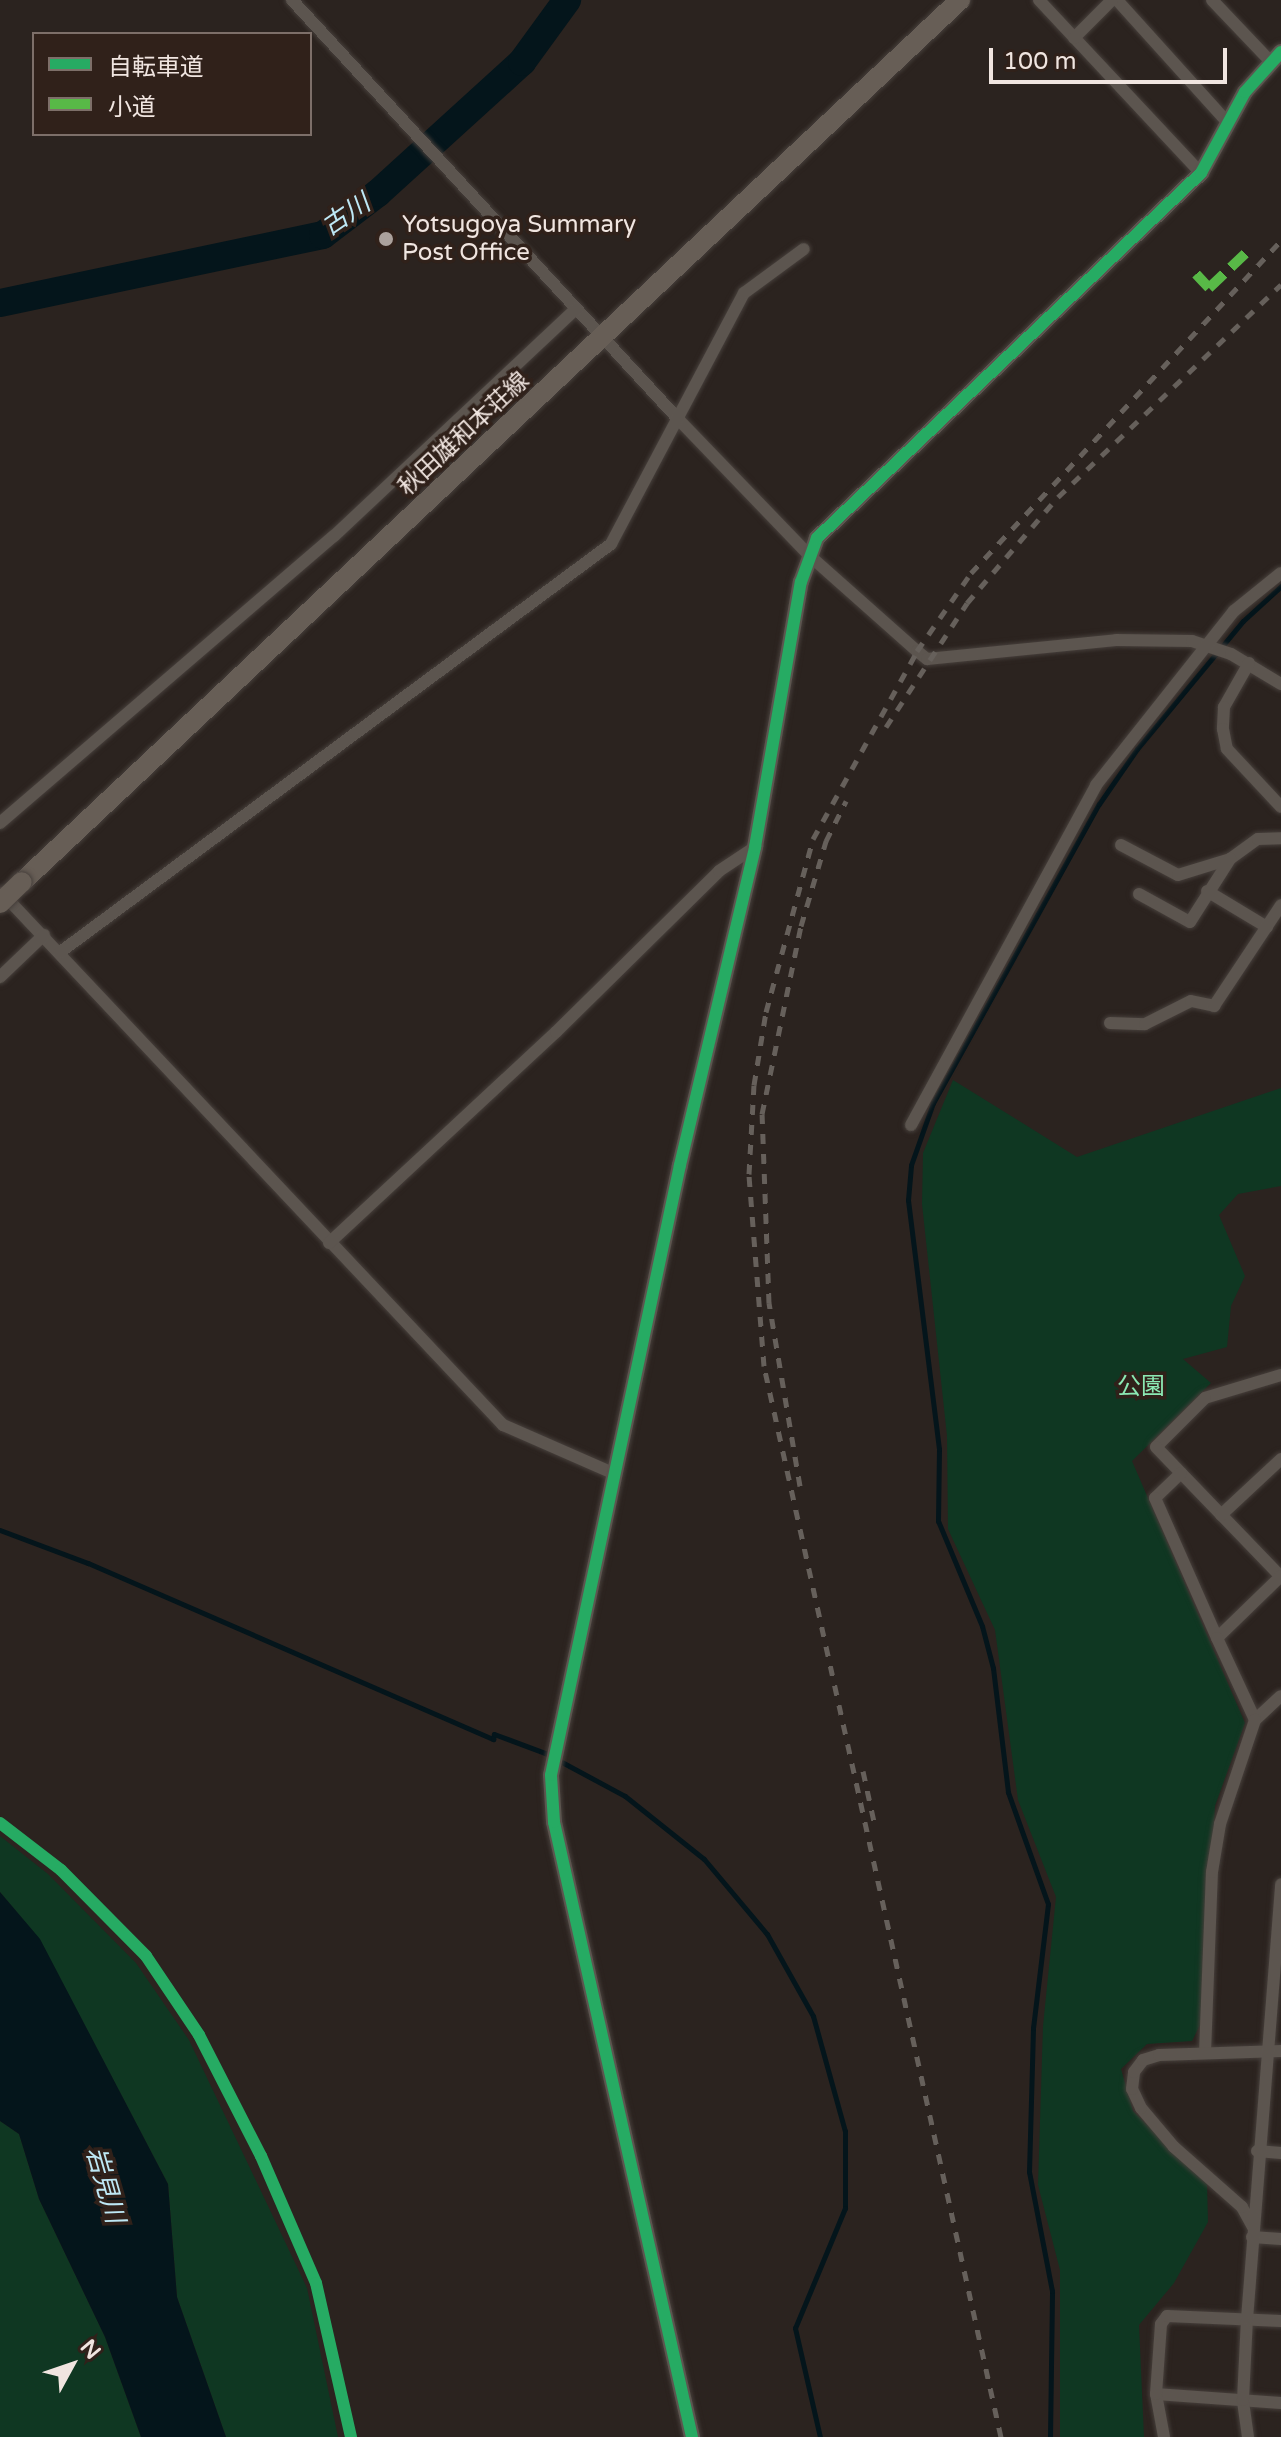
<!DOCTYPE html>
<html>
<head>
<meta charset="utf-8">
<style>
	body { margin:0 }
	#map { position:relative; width:1281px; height:2437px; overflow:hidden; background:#2b231f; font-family:"Varela Round","Noto Sans JP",sans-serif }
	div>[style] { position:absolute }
	.green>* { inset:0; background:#0f3722 }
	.water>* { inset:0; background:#04151b }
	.stream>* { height:5px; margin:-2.5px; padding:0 2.5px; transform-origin:2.5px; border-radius:2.5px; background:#04151b }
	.river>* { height:28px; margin:-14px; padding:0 14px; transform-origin:14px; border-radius:14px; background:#04151b }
	.roads { filter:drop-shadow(0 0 2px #463f3b) drop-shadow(0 0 2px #463f3b) }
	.minor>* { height:12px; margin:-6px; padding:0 6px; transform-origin:6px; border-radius:6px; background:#5c554f }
	.tertiary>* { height:16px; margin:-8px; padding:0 8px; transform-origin:8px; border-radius:8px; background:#5c554f }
	.primary>* { height:20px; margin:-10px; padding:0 10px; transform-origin:10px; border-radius:10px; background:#675e56 }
	.rail>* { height:5px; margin-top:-2.5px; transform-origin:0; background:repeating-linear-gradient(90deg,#66605b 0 10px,transparent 0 20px) }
	.bridges { filter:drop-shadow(0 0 2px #463f3b) drop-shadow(0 0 2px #463f3b) }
	.primary-bridge>* { height:20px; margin:-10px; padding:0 10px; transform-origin:10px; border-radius:10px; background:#675e56 }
	.quiet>* { height:10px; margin-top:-5px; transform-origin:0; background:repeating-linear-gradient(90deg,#58b947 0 20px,transparent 0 30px) }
	.cycleway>* { height:12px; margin:-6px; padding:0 6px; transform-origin:6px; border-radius:6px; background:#26ab63 }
	.dots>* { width:22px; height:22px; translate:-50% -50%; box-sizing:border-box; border:4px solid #30211a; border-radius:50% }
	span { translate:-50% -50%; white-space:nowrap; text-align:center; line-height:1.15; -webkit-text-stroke:7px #30211a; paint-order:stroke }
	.poi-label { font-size:24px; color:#f0e5e0 }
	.left { translate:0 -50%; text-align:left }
	.street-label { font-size:24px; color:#f0e5e0 }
	.park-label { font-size:24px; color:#8be8b3 }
	.water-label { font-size:26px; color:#bee8f5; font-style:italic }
	.legend { position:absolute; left:32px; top:32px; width:280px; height:104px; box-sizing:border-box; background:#30211a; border:2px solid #7d6f69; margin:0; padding:10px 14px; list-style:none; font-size:24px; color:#f0e5e0 }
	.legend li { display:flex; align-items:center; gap:16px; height:40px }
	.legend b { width:40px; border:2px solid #7d6f69 }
	.north { position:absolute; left:32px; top:2325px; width:80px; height:80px; -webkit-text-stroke:6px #30211a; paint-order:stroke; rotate:50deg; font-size:22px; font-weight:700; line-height:32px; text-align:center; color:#f0e5e0 }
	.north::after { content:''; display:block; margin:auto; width:28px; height:36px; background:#f0e5e0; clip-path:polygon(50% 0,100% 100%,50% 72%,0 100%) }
	.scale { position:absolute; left:989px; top:48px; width:238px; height:36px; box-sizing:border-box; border:4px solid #f0e5e0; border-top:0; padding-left:10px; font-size:24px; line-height:28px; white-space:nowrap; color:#f0e5e0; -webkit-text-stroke:6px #30211a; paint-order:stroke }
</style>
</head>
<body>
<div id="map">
	<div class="green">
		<div style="clip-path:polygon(953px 1080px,1077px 1157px,1281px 1088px,1281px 1186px,1238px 1194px,1219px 1215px,1245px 1276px,1231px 1306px,1227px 1347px,1183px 1359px,1211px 1383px,1132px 1461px,1245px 1723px,1215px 1806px,1205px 2015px,1192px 2041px,1147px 2044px,1121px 2069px,1133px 2111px,1207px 2183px,1208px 2222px,1174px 2283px,1139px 2325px,1144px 2437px,1060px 2437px,1060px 2270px,1038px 2185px,1043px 2026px,1056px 1897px,1018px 1800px,995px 1630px,948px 1529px,947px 1436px,922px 1204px,923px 1153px)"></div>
		<div style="clip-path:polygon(0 1836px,48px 1874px,136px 1963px,189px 2040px,307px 2288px,338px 2437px,226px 2437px,177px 2297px,168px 2184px,40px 1940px,0 1892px)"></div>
		<div style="clip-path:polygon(0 2121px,19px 2134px,39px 2199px,105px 2337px,141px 2437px,0 2437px)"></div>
	</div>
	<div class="water">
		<div style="clip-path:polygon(0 1892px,40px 1939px,168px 2184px,177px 2297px,226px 2437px,141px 2437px,105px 2337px,39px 2199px,19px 2134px,0 2121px)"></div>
	</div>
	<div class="stream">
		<div style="left:0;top:1530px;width:94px;rotate:20.6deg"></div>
		<div style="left:88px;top:1563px;width:442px;rotate:23.5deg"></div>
		<div style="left:493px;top:1739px;width:5px;rotate:-79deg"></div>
		<div style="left:494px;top:1734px;width:54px;rotate:20.4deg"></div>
		<div style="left:545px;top:1753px;width:91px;rotate:28.3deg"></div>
		<div style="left:625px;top:1796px;width:101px;rotate:38.6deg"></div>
		<div style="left:704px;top:1859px;width:98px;rotate:50deg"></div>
		<div style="left:767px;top:1934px;width:94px;rotate:60.7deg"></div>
		<div style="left:813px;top:2016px;width:119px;rotate:74.5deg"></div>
		<div style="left:845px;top:2131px;width:77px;rotate:90deg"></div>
		<div style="left:845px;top:2208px;width:130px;rotate:112.6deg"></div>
		<div style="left:795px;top:2328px;width:112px;rotate:77.1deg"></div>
		<div style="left:1050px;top:2437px;width:146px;rotate:-89.2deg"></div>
		<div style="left:1052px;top:2291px;width:121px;rotate:-100.9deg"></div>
		<div style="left:1029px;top:2172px;width:144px;rotate:-88.4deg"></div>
		<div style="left:1033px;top:2028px;width:125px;rotate:-83.1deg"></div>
		<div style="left:1048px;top:1904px;width:119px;rotate:-109.7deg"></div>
		<div style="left:1008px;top:1792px;width:125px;rotate:-96.9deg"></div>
		<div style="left:993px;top:1668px;width:43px;rotate:-104.7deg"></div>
		<div style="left:982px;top:1626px;width:114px;rotate:-112.7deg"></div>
		<div style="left:938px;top:1521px;width:72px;rotate:-89.2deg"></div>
		<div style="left:939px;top:1449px;width:251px;rotate:-97.1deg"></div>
		<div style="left:908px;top:1200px;width:35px;rotate:-85deg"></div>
		<div style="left:911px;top:1165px;width:66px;rotate:-70.5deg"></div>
		<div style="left:933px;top:1103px;width:342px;rotate:-61deg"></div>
		<div style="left:1099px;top:804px;width:67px;rotate:-55.4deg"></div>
		<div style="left:1137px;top:749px;width:166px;rotate:-50.4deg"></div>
		<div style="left:1243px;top:621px;width:52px;rotate:-42.6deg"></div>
	</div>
	<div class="river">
		<div style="left:0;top:303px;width:330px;rotate:-11.9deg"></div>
		<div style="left:323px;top:235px;width:69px;rotate:-37.4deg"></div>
		<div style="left:378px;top:193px;width:195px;rotate:-42.3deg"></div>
		<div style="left:522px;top:62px;width:77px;rotate:-54deg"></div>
	</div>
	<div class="roads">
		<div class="minor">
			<div style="left:292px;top:0;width:571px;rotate:47.34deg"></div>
			<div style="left:679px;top:420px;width:189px;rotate:46.1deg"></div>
			<div style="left:810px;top:556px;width:143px;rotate:41.6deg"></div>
			<div style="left:917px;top:651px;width:13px;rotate:39deg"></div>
			<div style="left:927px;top:659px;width:190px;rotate:-5.7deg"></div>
			<div style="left:1116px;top:640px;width:76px;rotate:0.8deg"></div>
			<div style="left:1192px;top:641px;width:41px;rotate:18.4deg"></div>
			<div style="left:1231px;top:654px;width:58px;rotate:31deg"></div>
			<div style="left:1039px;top:0;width:237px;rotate:46.9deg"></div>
			<div style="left:1117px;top:0;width:166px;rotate:47.9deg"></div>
			<div style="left:1212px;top:0;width:84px;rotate:46.4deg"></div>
			<div style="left:1074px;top:38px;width:54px;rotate:-45deg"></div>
			<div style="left:1249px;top:663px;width:51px;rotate:119.6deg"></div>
			<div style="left:1224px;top:707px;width:22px;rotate:93deg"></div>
			<div style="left:1223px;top:729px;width:20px;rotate:79deg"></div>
			<div style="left:1227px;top:749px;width:79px;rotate:47deg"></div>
			<div style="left:0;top:823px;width:440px;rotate:-40.7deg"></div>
			<div style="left:334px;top:536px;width:332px;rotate:-43.2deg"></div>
			<div style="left:1121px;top:845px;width:64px;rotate:27.8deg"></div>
			<div style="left:1178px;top:875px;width:54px;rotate:-17.1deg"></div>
			<div style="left:1230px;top:859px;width:34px;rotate:-36deg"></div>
			<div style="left:1258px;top:839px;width:23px;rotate:-2deg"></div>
			<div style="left:1207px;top:891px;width:70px;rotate:31deg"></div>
			<div style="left:2px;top:893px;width:731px;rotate:46.72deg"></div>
			<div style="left:503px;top:1425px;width:120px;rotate:23.6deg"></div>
			<div style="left:1139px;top:894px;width:58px;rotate:28.8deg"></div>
			<div style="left:1190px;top:922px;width:75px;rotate:-57.6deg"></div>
			<div style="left:59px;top:953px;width:687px;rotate:-36.54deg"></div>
			<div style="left:611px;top:544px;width:284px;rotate:-62.1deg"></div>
			<div style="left:744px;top:293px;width:74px;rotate:-36.3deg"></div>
			<div style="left:0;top:977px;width:61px;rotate:-43.7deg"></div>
			<div style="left:1110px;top:1023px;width:35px;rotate:2deg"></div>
			<div style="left:1145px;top:1024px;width:51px;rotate:-26.6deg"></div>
			<div style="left:1191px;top:1001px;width:24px;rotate:12deg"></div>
			<div style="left:1214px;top:1006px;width:121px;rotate:-56.4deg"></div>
			<div style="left:911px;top:1125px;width:387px;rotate:-61.4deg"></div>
			<div style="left:1096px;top:785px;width:222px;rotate:-51.6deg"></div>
			<div style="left:1234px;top:611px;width:60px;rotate:-39deg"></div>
			<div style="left:329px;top:1243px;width:310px;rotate:-42.9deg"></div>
			<div style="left:556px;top:1032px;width:229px;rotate:-44.6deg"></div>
			<div style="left:719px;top:871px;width:43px;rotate:-33.7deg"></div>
			<div style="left:1281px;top:1375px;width:79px;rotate:163.2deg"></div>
			<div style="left:1205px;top:1398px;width:69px;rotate:135deg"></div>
			<div style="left:1156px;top:1447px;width:180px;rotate:46.1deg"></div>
			<div style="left:1181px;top:1473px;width:36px;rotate:136deg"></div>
			<div style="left:1155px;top:1498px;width:153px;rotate:66.1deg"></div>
			<div style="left:1221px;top:1515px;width:82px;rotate:-43deg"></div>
			<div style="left:1281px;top:1576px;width:89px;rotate:135.9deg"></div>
			<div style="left:1217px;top:1638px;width:90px;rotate:65.1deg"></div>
			<div style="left:1255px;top:1720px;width:35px;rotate:-43deg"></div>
			<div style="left:1205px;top:2053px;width:181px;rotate:-87.8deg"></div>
			<div style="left:1212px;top:1872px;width:49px;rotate:-80.5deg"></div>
			<div style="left:1220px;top:1824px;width:110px;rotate:-71.4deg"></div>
			<div style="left:1257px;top:2151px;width:24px;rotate:5deg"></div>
			<div style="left:1253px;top:2227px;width:23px;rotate:-119deg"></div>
			<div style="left:1242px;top:2207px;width:91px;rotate:-138.6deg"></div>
			<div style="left:1174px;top:2147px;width:51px;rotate:-130.2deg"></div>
			<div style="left:1141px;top:2108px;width:21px;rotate:-115deg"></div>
			<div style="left:1132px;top:2089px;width:17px;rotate:-83deg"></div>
			<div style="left:1134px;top:2072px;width:15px;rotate:-53deg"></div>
			<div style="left:1143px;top:2060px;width:17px;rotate:-17deg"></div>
			<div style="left:1159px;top:2055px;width:122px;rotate:-1.9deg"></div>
			<div style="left:1252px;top:2237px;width:29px;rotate:4deg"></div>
			<div style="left:1156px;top:2394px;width:125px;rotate:4.1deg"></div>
			<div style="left:1164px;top:2437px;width:44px;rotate:-100.5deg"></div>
			<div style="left:1156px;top:2394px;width:70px;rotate:-85.9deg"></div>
			<div style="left:1161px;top:2324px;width:10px;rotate:-53deg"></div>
			<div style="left:1167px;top:2316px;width:114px;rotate:2.5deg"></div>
			<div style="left:1248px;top:2437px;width:37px;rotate:-98deg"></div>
			<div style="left:1243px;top:2400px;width:81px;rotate:-87.2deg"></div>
			<div style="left:1247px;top:2319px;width:436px;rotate:-85.5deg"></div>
		</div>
		<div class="tertiary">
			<div style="left:692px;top:2437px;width:630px;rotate:-102.65deg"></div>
			<div style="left:554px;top:1822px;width:47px;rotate:-93.7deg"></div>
			<div style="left:551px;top:1775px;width:623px;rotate:-78.06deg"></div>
			<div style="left:680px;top:1165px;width:327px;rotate:-76.7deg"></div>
			<div style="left:755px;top:847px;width:269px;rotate:-80.2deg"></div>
			<div style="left:801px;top:582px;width:47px;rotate:-70deg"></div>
			<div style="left:817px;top:538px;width:530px;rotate:-43.55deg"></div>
			<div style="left:1201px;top:173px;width:92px;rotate:-61.5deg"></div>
			<div style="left:1245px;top:92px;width:54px;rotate:-48deg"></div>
		</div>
		<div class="primary">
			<div style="left:22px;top:882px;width:1288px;rotate:-43.24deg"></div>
		</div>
	</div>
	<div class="rail">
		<div style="left:886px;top:727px;width:148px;rotate:-56.8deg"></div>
		<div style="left:967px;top:603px;width:140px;rotate:-49.4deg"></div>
		<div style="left:1058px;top:497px;width:308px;rotate:-43.6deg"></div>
		<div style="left:800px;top:1486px;width:186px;rotate:-99.6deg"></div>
		<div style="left:769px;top:1303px;width:189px;rotate:-92.1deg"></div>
		<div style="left:762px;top:1114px;width:192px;rotate:-78.3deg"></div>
		<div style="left:801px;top:926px;width:89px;rotate:-73.6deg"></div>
		<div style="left:826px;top:841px;width:45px;rotate:-63.4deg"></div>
		<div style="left:863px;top:1771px;width:56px;rotate:77.7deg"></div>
		<div style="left:1001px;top:2437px;width:1097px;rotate:-102.48deg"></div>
		<div style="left:764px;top:1366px;width:193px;rotate:-94.5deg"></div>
		<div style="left:749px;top:1174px;width:89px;rotate:-86.8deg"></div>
		<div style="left:754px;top:1085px;width:74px;rotate:-80.7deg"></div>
		<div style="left:766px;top:1012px;width:179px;rotate:-74.8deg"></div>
		<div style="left:813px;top:839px;width:215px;rotate:-61deg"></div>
		<div style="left:917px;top:651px;width:95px;rotate:-55.3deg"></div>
		<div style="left:971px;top:573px;width:455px;rotate:-47deg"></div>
	</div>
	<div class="bridges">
		<div class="primary-bridge">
			<div style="left:0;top:903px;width:30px;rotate:-44deg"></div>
		</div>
	</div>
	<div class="quiet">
		<div style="left:1196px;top:274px;width:19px;rotate:47deg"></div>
		<div style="left:1209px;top:288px;width:51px;rotate:-43.4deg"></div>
	</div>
	<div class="cycleway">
		<div style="left:0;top:1823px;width:77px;rotate:37.6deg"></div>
		<div style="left:61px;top:1870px;width:121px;rotate:45.3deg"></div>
		<div style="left:146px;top:1956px;width:95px;rotate:56.1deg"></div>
		<div style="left:199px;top:2035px;width:136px;rotate:62.9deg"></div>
		<div style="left:261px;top:2156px;width:138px;rotate:66.6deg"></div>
		<div style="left:316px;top:2283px;width:158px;rotate:77.2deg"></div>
		<div style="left:692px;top:2437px;width:630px;rotate:-102.65deg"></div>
		<div style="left:554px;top:1822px;width:47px;rotate:-93.7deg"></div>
		<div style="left:551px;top:1775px;width:623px;rotate:-78.06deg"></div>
		<div style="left:680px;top:1165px;width:327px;rotate:-76.7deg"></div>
		<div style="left:755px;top:847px;width:269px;rotate:-80.2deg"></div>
		<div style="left:801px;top:582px;width:47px;rotate:-70deg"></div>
		<div style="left:817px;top:538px;width:530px;rotate:-43.55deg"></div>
		<div style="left:1201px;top:173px;width:92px;rotate:-61.5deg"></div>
		<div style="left:1245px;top:92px;width:54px;rotate:-48deg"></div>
	</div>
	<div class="dots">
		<div style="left:386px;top:239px;background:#aba19c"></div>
	</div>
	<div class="poi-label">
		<span class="left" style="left:402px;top:239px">Yotsugoya Summary<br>Post Office</span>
	</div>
	<div class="street-label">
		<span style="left:464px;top:434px;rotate:-43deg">秋田雄和本荘線</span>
	</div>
	<div class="park-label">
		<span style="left:1141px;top:1387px">公園</span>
	</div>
	<div class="water-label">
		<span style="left:346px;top:215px;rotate:-34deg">古川</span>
		<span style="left:105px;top:2185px;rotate:74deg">岩見川</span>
	</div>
	<ul class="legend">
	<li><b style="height:10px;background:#26ab63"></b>自転車道</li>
	<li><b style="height:10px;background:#58b947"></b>小道</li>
	</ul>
	<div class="north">N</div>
	<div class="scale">100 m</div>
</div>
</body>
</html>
